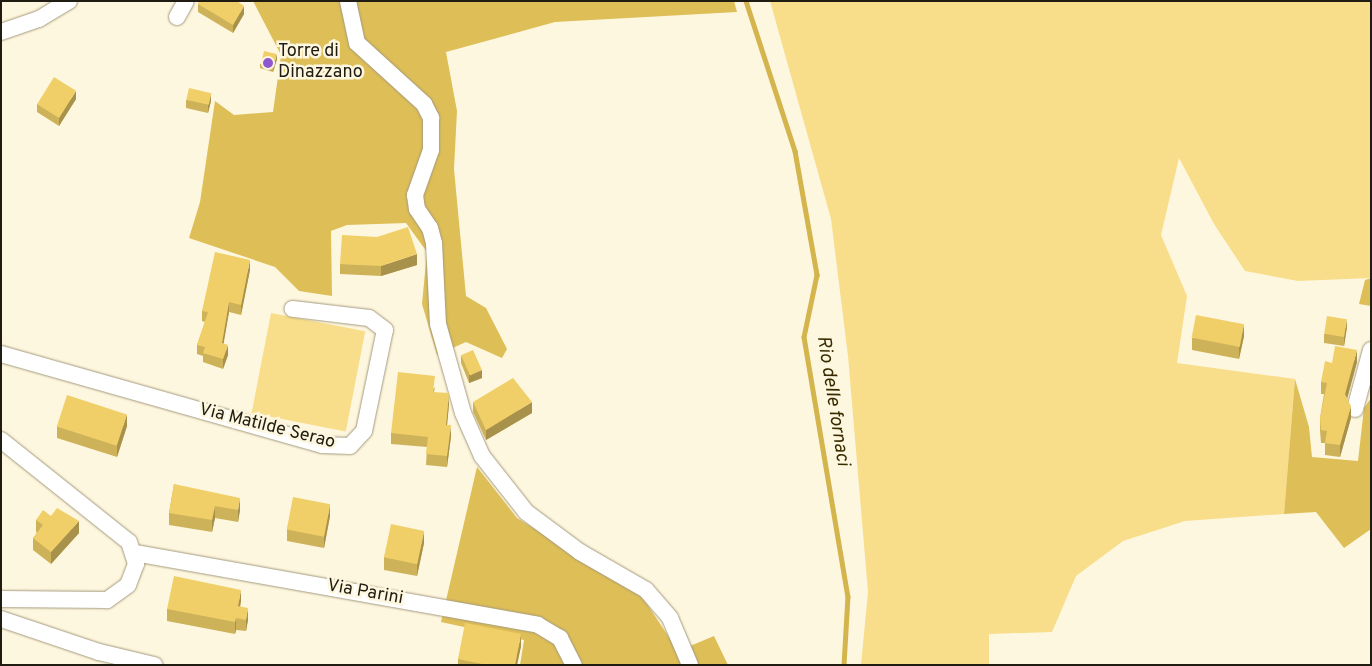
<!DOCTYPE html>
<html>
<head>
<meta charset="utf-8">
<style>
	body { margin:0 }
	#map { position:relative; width:1372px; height:666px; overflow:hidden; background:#fef7df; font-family:Overpass,sans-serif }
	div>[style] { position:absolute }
	.green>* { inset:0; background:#f8dd8a; transform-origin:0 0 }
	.forest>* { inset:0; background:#debe57 }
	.stream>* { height:4.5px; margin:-2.25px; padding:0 2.25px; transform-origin:2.25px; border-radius:2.25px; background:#d4b44c }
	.roads { filter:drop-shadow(0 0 1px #a39a7e) drop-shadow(0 0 1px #a39a7e) }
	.street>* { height:16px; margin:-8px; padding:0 8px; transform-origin:8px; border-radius:8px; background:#fff }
	.wall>* { inset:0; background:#ceb25a }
	.shaded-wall>* { inset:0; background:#a8914a }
	.building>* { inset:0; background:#f0cf69; transform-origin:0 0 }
	.dots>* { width:14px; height:14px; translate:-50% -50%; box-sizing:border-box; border:2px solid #fef7df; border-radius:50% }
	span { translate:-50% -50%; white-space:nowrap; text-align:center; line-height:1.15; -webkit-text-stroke:5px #fef7df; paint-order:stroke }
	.poi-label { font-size:18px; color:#201c12 }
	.left { translate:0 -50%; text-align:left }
	.street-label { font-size:18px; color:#201c12 }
	.water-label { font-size:19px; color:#382b00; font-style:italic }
	.frame { position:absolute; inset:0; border:2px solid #201c12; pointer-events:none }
</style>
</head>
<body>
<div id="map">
	<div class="green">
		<div style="clip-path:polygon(770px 1px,1371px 1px,1371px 278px,1298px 281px,1245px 271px,1214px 224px,1179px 158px,1161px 235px,1187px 296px,1177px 363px,1295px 379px,1284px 514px,1185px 521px,1123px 541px,1076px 576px,1052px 632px,989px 634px,989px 665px,861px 665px,868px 592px,848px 356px,831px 219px)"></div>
		<div style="left:271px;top:313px;width:96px;height:102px;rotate:11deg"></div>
	</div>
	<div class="forest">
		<div style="clip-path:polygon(253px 1px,734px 1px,737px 12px,555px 22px,446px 52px,457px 111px,454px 169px,466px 296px,486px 308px,507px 349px,502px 358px,466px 342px,437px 355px,422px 304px,427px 252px,406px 223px,347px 225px,331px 231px,332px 296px,299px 291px,275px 267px,189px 238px,200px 202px,215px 101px,234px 115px,273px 112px,281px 55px)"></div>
		<div style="clip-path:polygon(1371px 278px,1371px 306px,1359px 304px,1365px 280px)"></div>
		<div style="clip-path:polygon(1295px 379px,1309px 427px,1312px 457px,1358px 461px,1364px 408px,1371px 398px,1371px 529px,1344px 548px,1316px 512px,1284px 514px)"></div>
		<div style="clip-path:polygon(477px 467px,517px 518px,641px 595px,678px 651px,714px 636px,728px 665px,520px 665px,524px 640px,441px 622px)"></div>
	</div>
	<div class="stream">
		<div style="left:746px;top:1px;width:158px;rotate:71.9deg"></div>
		<div style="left:795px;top:151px;width:126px;rotate:79.9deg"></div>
		<div style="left:817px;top:275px;width:63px;rotate:101.8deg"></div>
		<div style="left:804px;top:337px;width:263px;rotate:80.4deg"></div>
		<div style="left:848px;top:596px;width:69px;rotate:93.3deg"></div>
	</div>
	<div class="roads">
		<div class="street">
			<div style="left:348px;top:1px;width:43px;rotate:77.9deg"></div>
			<div style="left:357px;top:43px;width:91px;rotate:42.3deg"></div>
			<div style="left:424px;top:104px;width:16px;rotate:63deg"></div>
			<div style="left:431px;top:118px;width:32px;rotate:90deg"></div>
			<div style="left:431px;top:150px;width:48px;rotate:109.6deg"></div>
			<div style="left:415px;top:195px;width:14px;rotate:82deg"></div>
			<div style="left:417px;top:209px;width:23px;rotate:56deg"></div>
			<div style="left:430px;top:228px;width:16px;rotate:75deg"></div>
			<div style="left:434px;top:243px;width:81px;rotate:87.2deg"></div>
			<div style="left:438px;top:324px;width:92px;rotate:74.3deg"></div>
			<div style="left:463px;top:413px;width:47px;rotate:66.2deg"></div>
			<div style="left:482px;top:456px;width:71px;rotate:51.8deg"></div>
			<div style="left:526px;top:512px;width:67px;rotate:36.5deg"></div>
			<div style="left:580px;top:552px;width:76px;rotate:29.9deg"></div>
			<div style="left:646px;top:590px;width:37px;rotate:49deg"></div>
			<div style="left:670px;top:618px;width:51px;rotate:66.9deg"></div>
			<div style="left:177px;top:17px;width:18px;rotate:-61deg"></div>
			<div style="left:1px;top:32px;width:40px;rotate:-18.9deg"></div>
			<div style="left:39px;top:19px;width:35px;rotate:-31deg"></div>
			<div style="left:1px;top:354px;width:334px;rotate:15.8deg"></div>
			<div style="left:322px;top:445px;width:28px;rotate:2deg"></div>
			<div style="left:350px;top:446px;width:21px;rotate:-47deg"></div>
			<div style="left:364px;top:431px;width:103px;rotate:-78.3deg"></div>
			<div style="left:385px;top:330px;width:20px;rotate:-143deg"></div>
			<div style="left:369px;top:318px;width:77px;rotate:-173.2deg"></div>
			<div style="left:1355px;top:409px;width:61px;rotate:-74.8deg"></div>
			<div style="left:1px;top:440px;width:164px;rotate:38.6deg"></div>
			<div style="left:129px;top:542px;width:23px;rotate:72deg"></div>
			<div style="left:136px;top:564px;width:22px;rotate:111deg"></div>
			<div style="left:128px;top:585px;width:26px;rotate:144deg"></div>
			<div style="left:107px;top:600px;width:106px;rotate:-179.5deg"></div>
			<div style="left:135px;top:553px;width:409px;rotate:10.1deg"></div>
			<div style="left:538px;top:625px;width:26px;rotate:31deg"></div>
			<div style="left:560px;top:638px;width:30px;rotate:63deg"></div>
			<div style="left:1px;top:619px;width:103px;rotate:18.6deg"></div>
			<div style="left:99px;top:652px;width:57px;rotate:13.3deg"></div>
		</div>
	</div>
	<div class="wall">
		<div style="clip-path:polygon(198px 4px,244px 14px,233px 33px,198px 12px)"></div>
		<div style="clip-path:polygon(277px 59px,273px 72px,260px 68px,260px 64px)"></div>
		<div style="clip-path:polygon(76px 99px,59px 126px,37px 112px,37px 104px)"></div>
		<div style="clip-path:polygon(186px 100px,211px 101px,208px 113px,186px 108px)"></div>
		<div style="clip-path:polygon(340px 264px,417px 265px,381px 276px,340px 274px)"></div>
		<div style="clip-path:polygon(250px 270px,241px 315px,229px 312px,223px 344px,228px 355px,223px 369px,203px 362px,203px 356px,197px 354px,197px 345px,205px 322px,202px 321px,202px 311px)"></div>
		<div style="clip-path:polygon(1347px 327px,1344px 346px,1324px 343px,1324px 334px)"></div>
		<div style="clip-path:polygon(1244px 336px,1239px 359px,1192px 350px,1192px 338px)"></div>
		<div style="clip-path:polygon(461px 355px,482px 378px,469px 383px,461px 363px)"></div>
		<div style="clip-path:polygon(1357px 362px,1347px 399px,1351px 418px,1340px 457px,1325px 455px,1325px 443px,1321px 443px,1320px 431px,1320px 418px,1324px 394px,1321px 394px,1321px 382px,1332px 363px)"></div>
		<div style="clip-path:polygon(435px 387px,434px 392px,449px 404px,447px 425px,451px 436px,447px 467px,426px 465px,427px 447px,391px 444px,391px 433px)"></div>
		<div style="clip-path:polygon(473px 402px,532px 413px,486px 440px,473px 412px)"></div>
		<div style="clip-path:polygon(57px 426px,127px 426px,117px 457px,57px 438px)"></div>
		<div style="clip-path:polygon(174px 484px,240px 510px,238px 522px,215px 518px,212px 532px,169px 525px,169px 513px)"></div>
		<div style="clip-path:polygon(51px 516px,79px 533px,51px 564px,33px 550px,33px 538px,37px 533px,36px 532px,36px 520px)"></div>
		<div style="clip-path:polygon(330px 516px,324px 548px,287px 541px,287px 529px)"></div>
		<div style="clip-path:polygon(424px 543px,417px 576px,384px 570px,384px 557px)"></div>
		<div style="clip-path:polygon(241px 601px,240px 606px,248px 620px,246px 631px,236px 630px,235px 634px,167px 621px,167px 609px)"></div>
		<div style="clip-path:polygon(521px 646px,517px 665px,458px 665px,458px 659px)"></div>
	</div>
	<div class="shaded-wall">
		<div style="clip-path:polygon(244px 6px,244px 14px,233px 33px,233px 25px)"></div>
		<div style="clip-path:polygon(277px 54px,277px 59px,273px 72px,273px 68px)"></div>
		<div style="clip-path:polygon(76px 91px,76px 99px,59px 126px,59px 118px)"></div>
		<div style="clip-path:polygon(211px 93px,211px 101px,208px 113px,208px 105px)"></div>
		<div style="clip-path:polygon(417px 254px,417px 265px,381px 276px,381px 266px)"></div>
		<div style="clip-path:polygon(250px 260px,250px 270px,241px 315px,241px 305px)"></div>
		<div style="clip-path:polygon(229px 302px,229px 312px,222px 353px,222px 343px)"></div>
		<div style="clip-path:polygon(1347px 319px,1347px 327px,1344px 346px,1344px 338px)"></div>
		<div style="clip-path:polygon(1244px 324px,1244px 336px,1239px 359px,1239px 346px)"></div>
		<div style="clip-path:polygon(228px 345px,228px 355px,223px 369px,223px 359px)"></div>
		<div style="clip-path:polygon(1357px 350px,1357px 362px,1345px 406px,1345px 394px)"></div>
		<div style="clip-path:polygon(482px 370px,482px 378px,469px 383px,469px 375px)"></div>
		<div style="clip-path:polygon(449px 393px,449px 404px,446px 436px,446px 425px)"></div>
		<div style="clip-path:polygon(532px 402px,532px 413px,486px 440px,486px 430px)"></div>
		<div style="clip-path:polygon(1351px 406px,1351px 418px,1340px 457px,1340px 445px)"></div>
		<div style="clip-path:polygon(127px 414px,127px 426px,117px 457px,117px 445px)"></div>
		<div style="clip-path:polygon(451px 425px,451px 436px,447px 467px,447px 456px)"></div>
		<div style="clip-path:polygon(240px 498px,240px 510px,238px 522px,238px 510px)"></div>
		<div style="clip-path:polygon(330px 504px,330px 516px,324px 548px,324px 536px)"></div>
		<div style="clip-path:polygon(215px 506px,215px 518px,212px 532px,212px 520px)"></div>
		<div style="clip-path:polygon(79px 521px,79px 533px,51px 564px,51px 552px)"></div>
		<div style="clip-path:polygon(424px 531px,424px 543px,417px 576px,417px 564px)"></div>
		<div style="clip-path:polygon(241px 590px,241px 601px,238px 618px,238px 606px)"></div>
		<div style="clip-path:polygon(248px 608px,248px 620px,246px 631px,246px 620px)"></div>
		<div style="clip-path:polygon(236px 618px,236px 630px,235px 634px,235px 622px)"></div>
		<div style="clip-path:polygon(521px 634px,521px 646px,517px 665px,515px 665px)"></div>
	</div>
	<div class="building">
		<div style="clip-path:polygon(199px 1px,237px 1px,244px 6px,233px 25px,198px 4px)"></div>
		<div style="left:264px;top:51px;width:13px;height:14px;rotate:13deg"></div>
		<div style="left:54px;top:77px;width:26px;height:32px;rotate:32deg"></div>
		<div style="left:189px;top:88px;width:23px;height:12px;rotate:13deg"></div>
		<div style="clip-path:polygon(408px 227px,417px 254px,381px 266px,340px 264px,342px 235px,377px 237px)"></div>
		<div style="clip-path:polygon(215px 252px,250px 260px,241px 305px,229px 302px,222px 343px,228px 345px,223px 359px,203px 353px,205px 347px,197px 345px,208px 312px,202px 311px)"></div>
		<div style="left:1196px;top:315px;width:49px;height:23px;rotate:11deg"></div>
		<div style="left:1327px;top:316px;width:20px;height:18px;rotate:9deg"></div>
		<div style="clip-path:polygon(1335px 346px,1357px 350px,1345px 394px,1351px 406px,1340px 445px,1325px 443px,1327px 431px,1321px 430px,1320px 418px,1327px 383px,1321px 382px,1325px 361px,1332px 363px)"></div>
		<div style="left:473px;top:350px;width:22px;height:13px;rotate:66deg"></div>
		<div style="clip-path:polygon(398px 372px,435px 376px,433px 392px,449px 393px,446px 425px,451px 425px,447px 456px,426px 454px,428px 437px,391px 433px)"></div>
		<div style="clip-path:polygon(513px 378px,532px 402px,486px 430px,473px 402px)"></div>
		<div style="left:67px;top:395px;width:63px;height:33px;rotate:18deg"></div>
		<div style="clip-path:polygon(174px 484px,240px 498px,238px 510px,215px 506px,212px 520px,169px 513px)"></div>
		<div style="left:293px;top:497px;width:38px;height:33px;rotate:11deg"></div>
		<div style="clip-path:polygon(57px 508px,79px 521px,51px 552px,33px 538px,43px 525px,36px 520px,43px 510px,51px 516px)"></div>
		<div style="left:391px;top:524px;width:34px;height:34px;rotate:12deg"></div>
		<div style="clip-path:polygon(174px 576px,241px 590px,238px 606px,248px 608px,246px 620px,236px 618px,235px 622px,167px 609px)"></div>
		<div style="clip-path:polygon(465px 623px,521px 634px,515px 665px,487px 665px,458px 659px)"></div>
	</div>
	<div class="dots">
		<div style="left:268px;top:63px;background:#8e58d0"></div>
	</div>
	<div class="poi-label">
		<span class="left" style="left:278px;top:63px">Torre di<br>Dinazzano</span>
	</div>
	<div class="street-label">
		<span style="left:267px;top:427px;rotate:14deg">Via Matilde Serao</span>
		<span style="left:365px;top:593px;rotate:10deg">Via Parini</span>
	</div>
	<div class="water-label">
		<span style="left:832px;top:401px;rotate:81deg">Rio delle fornaci</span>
	</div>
	<div class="frame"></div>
</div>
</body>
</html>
